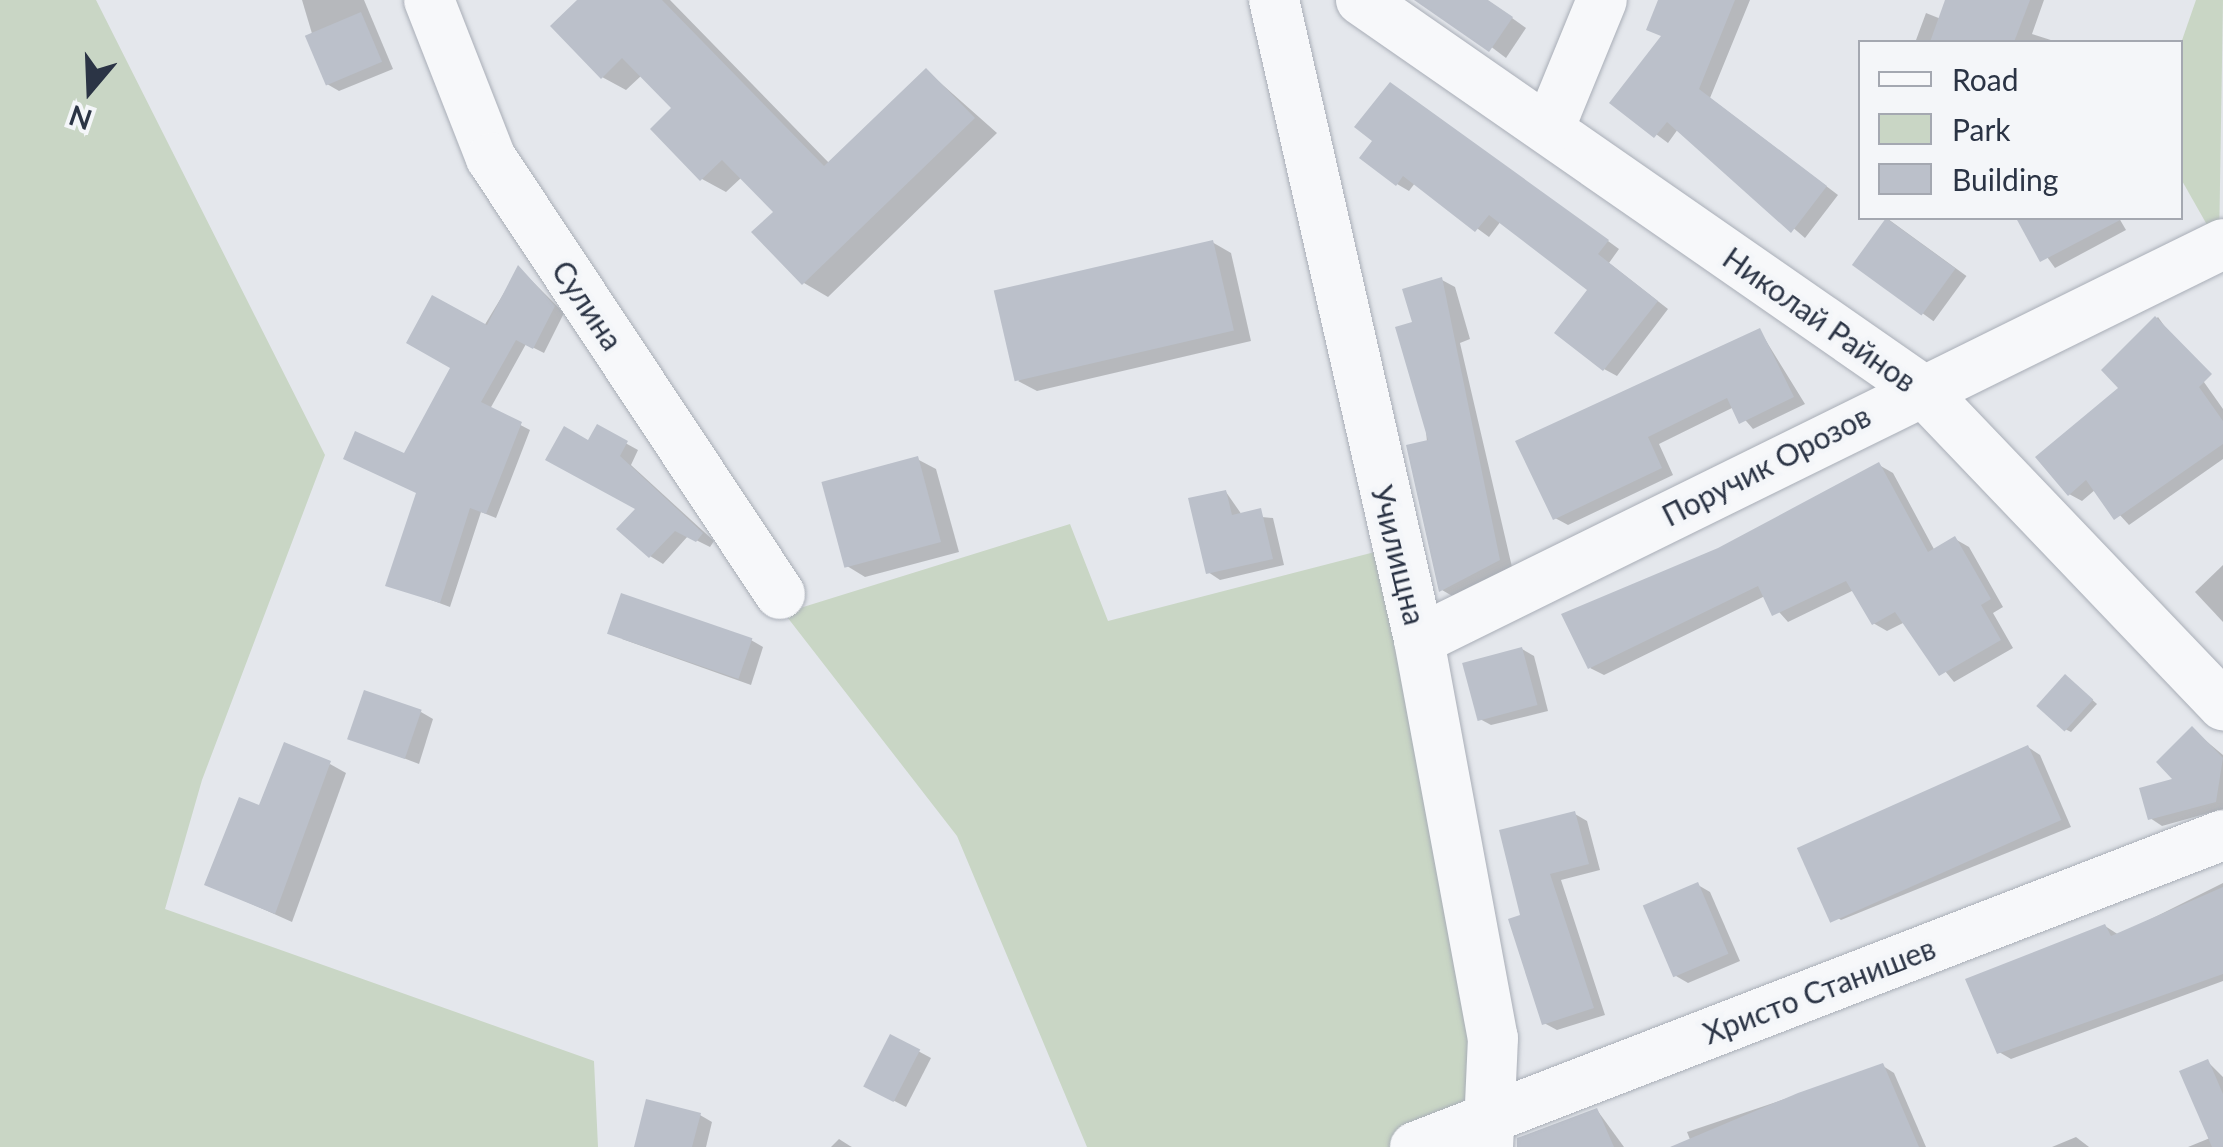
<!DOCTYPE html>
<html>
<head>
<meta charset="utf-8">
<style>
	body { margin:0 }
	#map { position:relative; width:2223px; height:1147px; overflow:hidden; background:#e4e7ec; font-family:Lato,sans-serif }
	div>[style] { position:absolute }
	.green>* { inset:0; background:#c9d6c5 }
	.shadow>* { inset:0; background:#0003; transform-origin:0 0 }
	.building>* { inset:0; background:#bbc0ca; transform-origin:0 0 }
	.roads { filter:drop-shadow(0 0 2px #a9aeb7) drop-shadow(0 0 2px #a9aeb7) }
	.minor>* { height:50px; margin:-25px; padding:0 25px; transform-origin:25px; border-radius:25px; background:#f7f8fa }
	span { translate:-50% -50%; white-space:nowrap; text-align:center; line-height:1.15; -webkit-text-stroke:9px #f4f6f9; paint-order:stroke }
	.street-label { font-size:30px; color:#2b3445 }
	.legend { position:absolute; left:1858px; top:40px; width:325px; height:180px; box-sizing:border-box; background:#f4f6f9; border:2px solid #a4a8b1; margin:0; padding:12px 18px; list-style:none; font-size:30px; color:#2b3445 }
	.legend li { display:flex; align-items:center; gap:20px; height:50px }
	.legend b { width:50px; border:2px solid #a4a8b1 }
	.north { position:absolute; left:40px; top:40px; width:100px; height:100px; -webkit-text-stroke:8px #f4f6f9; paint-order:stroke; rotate:199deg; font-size:28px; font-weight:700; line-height:40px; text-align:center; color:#2b3445 }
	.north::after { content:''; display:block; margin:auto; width:35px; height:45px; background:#2b3445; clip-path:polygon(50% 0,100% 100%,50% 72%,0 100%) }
</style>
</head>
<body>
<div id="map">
	<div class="green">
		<div style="clip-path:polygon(0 0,96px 0,325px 455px,202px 780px,165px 909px,594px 1061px,598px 1147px,0 1147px)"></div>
		<div style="clip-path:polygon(2196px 0,2223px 0,2219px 246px,2181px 179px,2180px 46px)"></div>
		<div style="clip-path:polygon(1070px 524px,1108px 621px,1398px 546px,1496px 1077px,1415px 1147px,1087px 1147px,957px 836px,784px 613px)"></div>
	</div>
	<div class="shadow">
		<div style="clip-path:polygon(302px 0,364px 0,393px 69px,339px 91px,327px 84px)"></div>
		<div style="clip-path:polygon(580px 0,670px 0,830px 164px,927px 71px,997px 133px,828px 297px,804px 283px,776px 212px,742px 177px,726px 192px,702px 179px,675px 108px,642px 75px,626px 90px,602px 77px)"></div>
		<div style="clip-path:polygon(1429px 0,1487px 0,1526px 28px,1506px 58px)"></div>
		<div style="clip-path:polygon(1661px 0,1750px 0,1710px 98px,1838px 195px,1805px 238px,1678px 129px,1668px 143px,1613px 102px,1663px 37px)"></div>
		<div style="clip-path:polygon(1948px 0,2044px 0,2032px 34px,2057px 42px,1916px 40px,1926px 13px,1941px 19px)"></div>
		<div style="clip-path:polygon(1403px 92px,1619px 249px,1609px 263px,1668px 309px,1617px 376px,1604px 369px,1591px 289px,1501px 221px,1489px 237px,1415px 183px,1409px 191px,1397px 184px,1375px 140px)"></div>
		<div style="clip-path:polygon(2019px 218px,2119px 218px,2126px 230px,2055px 268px)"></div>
		<div style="left:1888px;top:219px;width:97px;height:56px;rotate:36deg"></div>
		<div style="clip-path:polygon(1212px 242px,1231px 253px,1251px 341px,1037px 391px,1018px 381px)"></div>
		<div style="clip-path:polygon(519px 268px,564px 313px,544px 353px,526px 344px,490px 409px,530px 430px,496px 518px,481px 512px,450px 607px,388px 584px,419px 493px,405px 457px)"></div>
		<div style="clip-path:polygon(1442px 280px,1455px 287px,1470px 339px,1460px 343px,1512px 567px,1454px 597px,1442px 590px,1415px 323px)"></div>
		<div style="clip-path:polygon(2158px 317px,2223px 409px,2223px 459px,2129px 525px,2096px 489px,2082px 501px,2069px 494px,2122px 388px,2104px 370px)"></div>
		<div style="clip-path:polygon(1760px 331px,1805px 404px,1753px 429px,1734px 407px,1659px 444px,1673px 475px,1568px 525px,1555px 518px)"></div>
		<div style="clip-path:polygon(598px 428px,638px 450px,631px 465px,714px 541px,710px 547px,688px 536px,663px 564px,650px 556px,638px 508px)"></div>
		<div style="clip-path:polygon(917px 459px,936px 469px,959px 552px,865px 577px,847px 566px)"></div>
		<div style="clip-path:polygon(1879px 465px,1893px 473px,1935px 551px,1955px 539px,1969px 547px,2003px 607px,1993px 613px,2013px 648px,1954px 682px,1905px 622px,1887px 631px,1873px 623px,1854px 590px,1788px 622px,1765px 596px,1604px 675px,1590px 668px,1719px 550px)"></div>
		<div style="clip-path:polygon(1226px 492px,1242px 515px,1273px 518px,1284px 565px,1220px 580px,1208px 572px)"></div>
		<div style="clip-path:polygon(2223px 565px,2223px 622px,2195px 592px)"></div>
		<div style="clip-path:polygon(622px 639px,751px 640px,763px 647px,751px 685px)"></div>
		<div style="clip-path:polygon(1522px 649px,1534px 656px,1548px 711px,1491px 725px,1478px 718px)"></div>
		<div style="clip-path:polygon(2070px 680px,2097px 704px,2071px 732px,2065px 729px)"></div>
		<div style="clip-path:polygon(421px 712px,433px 719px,419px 764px,351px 738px)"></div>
		<div style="clip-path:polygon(2193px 730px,2223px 755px,2223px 809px,2162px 826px,2150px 818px,2177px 780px)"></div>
		<div style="clip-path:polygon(2028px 747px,2040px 755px,2071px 827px,1841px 920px,1828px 912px)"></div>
		<div style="clip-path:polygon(330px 764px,346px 773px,292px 922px,207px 884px,260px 808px)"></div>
		<div style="clip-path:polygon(1575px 814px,1587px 821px,1600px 870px,1561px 880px,1605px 1015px,1557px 1030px,1544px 1023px,1523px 917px)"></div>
		<div style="clip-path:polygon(2223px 883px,2223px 981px,2011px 1059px,1999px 1052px,2105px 926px,2119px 935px)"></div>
		<div style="clip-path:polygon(1698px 885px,1710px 892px,1740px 961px,1688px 983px,1676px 976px)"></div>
		<div style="clip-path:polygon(892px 1037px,931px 1058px,906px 1107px,879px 1093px)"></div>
		<div style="clip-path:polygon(2208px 1062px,2223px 1077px,2223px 1147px,2188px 1147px,2210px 1138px)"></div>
		<div style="clip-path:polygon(1883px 1066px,1894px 1073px,1926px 1147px,1693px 1147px,1687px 1132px)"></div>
		<div style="clip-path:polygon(1597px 1110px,1624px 1147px,1538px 1147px)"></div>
		<div style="clip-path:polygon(700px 1115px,712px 1122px,706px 1147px,637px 1147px)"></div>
		<div style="clip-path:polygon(2076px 1137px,2089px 1147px,2052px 1147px)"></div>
		<div style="clip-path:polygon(839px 1139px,850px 1146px,852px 1147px,831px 1147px)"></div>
	</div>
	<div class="building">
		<div style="clip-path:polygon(577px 0,662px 0,824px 166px,926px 68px,975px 118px,802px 285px,751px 232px,773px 212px,722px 160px,700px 181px,650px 129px,671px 108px,622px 58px,601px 79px,550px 26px)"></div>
		<div style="clip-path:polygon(1414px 0,1488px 0,1513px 17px,1489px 52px)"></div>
		<div style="clip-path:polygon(1658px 0,1735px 0,1699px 89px,1827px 186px,1791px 233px,1667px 122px,1654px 138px,1609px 103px,1661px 36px,1646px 30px)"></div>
		<div style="clip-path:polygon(1945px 0,2030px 0,2014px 42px,1930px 42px)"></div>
		<div style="left:361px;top:12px;width:54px;height:61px;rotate:67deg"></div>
		<div style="clip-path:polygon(1390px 82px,1609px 240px,1598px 254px,1658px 301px,1603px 371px,1554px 333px,1587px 290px,1489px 215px,1475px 232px,1403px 176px,1396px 186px,1359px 158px,1372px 141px,1354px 127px)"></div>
		<div style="left:1886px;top:218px;width:86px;height:58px;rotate:36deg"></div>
		<div style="clip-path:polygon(2016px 218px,2124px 218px,2040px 262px)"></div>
		<div style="left:1213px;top:240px;width:93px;height:225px;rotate:77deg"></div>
		<div style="clip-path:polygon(518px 265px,555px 306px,533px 349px,516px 340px,481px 402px,522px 422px,486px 514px,470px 508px,440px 603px,385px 586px,416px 493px,343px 459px,355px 431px,404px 453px,450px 368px,406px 343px,432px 295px,487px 325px)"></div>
		<div style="clip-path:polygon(1442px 277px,1500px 560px,1439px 592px,1406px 445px,1428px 440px,1395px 327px,1412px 322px,1402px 289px)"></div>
		<div style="clip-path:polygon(2155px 316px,2212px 374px,2199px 387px,2223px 421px,2223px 444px,2114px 520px,2086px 480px,2068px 496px,2035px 457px,2118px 388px,2101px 370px)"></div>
		<div style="clip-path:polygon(1760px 328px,1794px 397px,1739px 424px,1727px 398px,1648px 437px,1662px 468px,1553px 520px,1515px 441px)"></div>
		<div style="clip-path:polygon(597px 424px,628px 441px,620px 456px,703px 533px,696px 542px,675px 531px,649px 558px,616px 529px,635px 509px,545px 460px,564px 426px,588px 440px)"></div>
		<div style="left:918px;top:456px;width:89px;height:100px;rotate:75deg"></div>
		<div style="clip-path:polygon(1879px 462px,1928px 552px,1955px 536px,1991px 599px,1981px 605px,2001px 640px,1939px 676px,1895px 612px,1872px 625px,1846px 581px,1772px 616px,1758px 586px,1588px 669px,1561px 614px,1718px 548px)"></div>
		<div style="clip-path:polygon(1226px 490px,1232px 515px,1261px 508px,1273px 559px,1206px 574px,1188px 498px)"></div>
		<div style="left:621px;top:593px;width:139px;height:43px;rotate:19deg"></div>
		<div style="left:1522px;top:647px;width:60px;height:62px;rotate:75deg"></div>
		<div style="left:2065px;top:674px;width:38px;height:43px;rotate:42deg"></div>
		<div style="left:364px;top:690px;width:61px;height:52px;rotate:19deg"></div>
		<div style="clip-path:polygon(2192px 726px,2223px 758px,2216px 802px,2148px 820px,2139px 788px,2172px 779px,2156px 762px)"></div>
		<div style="clip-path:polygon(284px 742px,331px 761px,275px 914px,204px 885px,239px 797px,259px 805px)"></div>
		<div style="left:2028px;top:745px;width:82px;height:253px;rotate:66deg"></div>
		<div style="clip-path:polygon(1575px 811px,1589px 864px,1550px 874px,1594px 1008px,1542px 1025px,1508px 919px,1520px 915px,1499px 830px)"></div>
		<div style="left:1698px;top:882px;width:78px;height:60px;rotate:67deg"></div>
		<div style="clip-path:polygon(2223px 887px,2223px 974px,1997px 1054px,1965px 979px,2105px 924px,2111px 936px)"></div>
		<div style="left:890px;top:1034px;width:34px;height:59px;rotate:27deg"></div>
		<div style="clip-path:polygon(2208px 1059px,2223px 1094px,2223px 1147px,2212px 1147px,2179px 1071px)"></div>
		<div style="clip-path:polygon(1883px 1063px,1919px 1147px,1670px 1147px,1798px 1093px)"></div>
		<div style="clip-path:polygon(646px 1099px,701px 1113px,692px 1147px,634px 1147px)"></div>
		<div style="clip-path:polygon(1597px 1108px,1614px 1147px,1517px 1147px,1517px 1138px)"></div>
	</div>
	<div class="roads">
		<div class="minor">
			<div style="left:429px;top:0;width:170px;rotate:68.6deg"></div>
			<div style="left:491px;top:158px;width:523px;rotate:56.46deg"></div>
			<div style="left:1274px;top:0;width:656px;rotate:77.23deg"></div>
			<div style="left:1419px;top:640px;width:405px;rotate:79.5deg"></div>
			<div style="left:1493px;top:1038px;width:109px;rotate:92.6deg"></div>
			<div style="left:1361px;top:0;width:680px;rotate:34.76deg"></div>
			<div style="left:1920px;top:388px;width:439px;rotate:46.3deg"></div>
			<div style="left:1549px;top:129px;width:139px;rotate:-67.7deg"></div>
			<div style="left:1419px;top:640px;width:896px;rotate:-26.22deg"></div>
			<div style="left:1415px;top:1147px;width:866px;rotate:-21.11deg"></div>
		</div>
	</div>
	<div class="street-label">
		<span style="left:588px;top:305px;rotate:56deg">Сулина</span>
		<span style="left:1820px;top:319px;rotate:35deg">Николай Райнов</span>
		<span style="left:1766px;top:465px;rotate:-27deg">Поручик Орозов</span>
		<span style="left:1399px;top:555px;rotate:76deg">Училищна</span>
		<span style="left:1819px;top:990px;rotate:-21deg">Христо Станишев</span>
	</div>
	<ul class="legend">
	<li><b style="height:12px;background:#f7f8fa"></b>Road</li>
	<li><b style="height:28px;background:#c9d6c5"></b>Park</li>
	<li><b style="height:28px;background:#bbc0ca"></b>Building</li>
	</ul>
	<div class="north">N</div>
</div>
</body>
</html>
